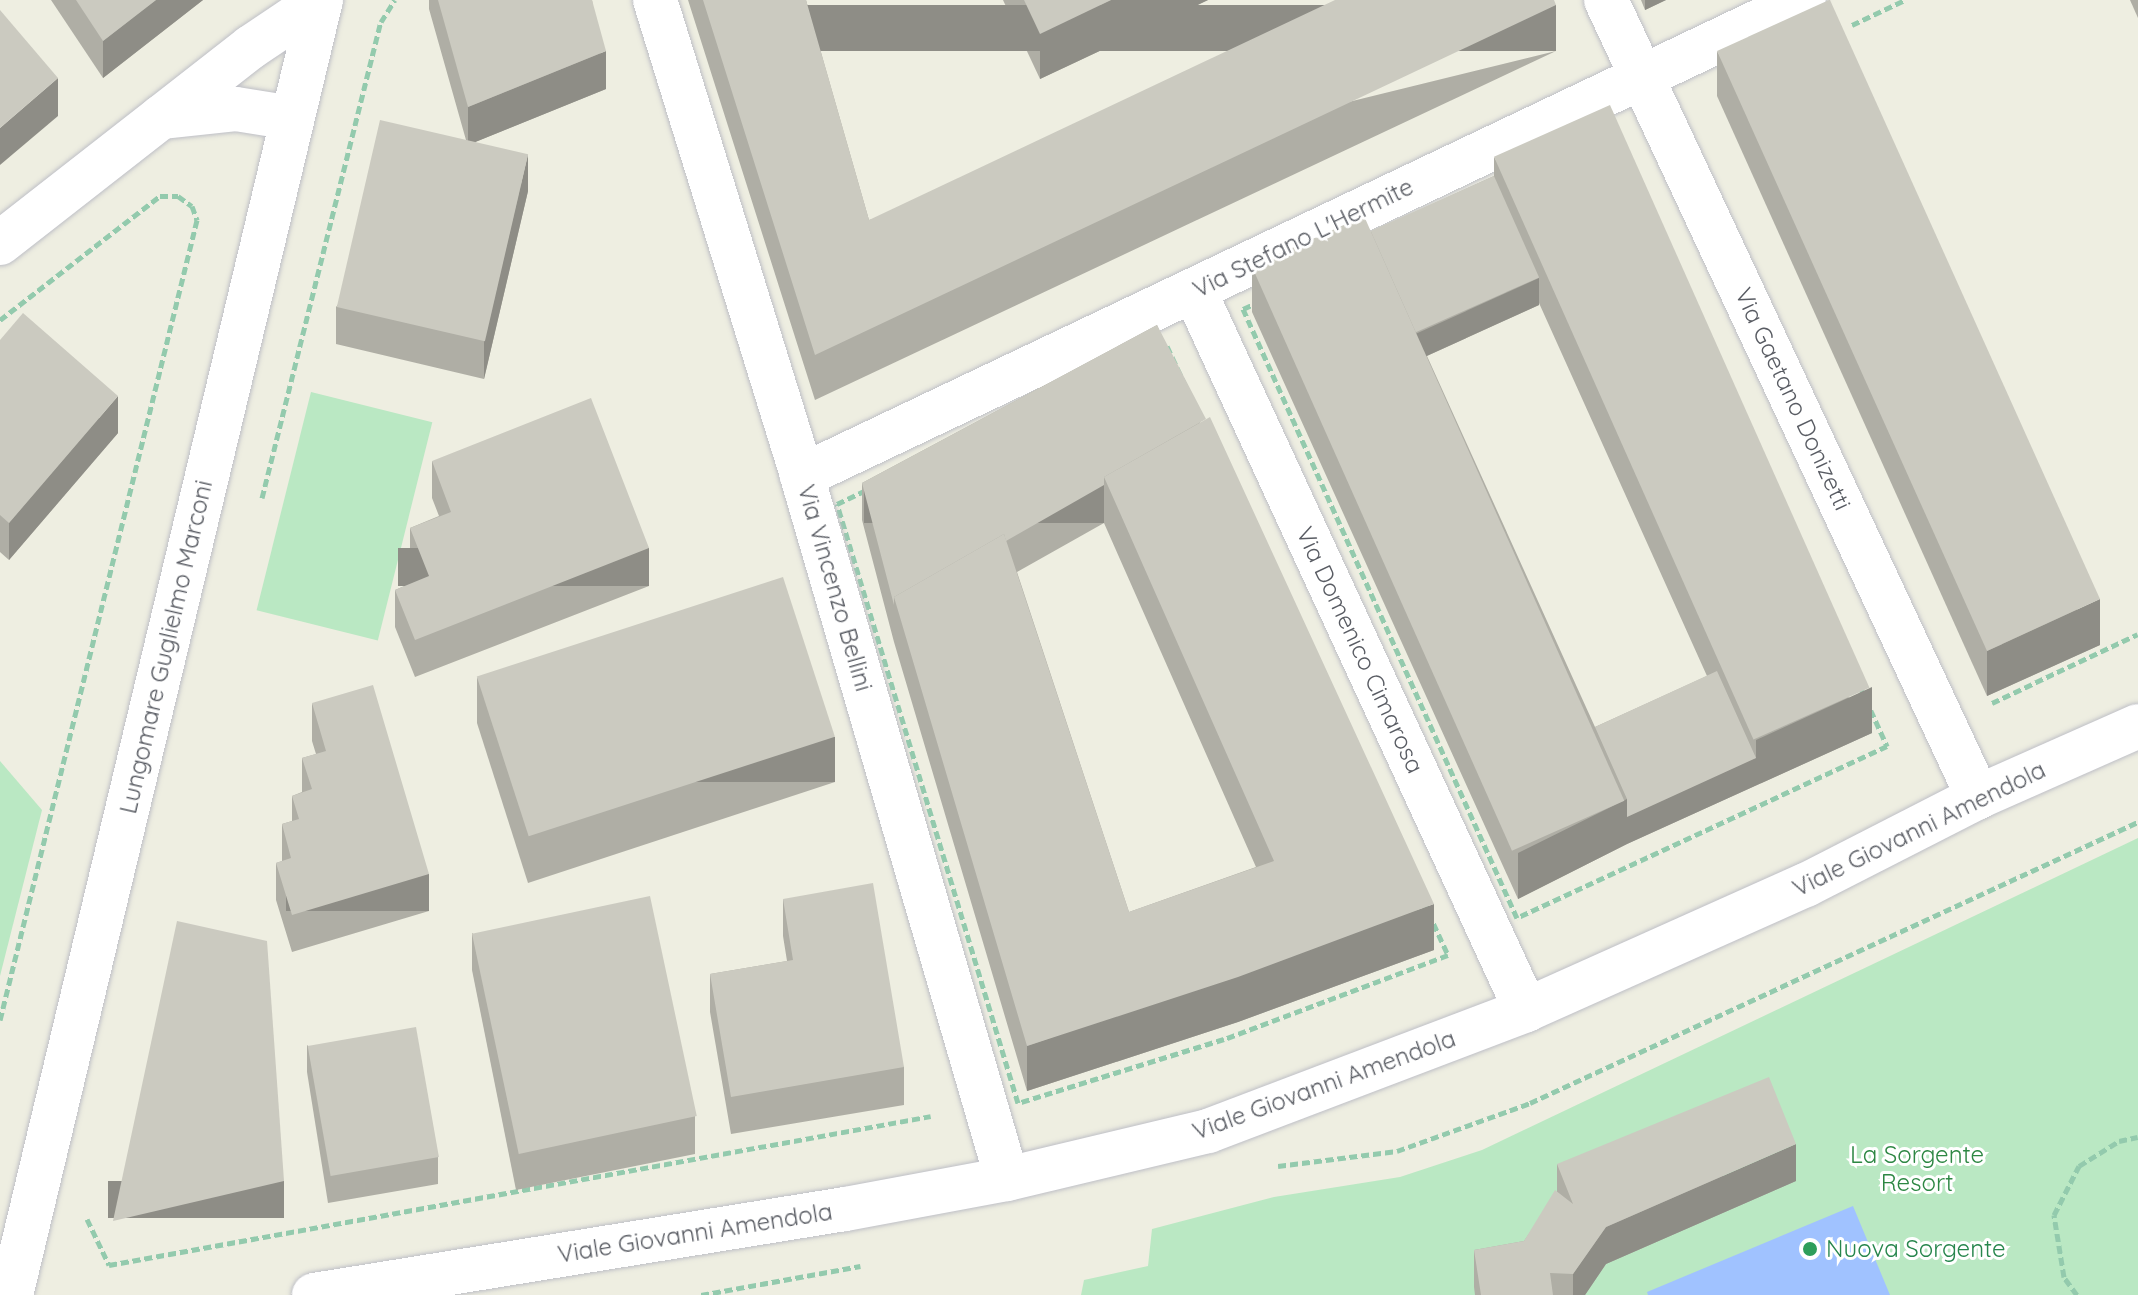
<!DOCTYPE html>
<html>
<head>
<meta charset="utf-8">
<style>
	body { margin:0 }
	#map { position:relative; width:2138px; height:1295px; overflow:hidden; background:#eeeee1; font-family:Quicksand,sans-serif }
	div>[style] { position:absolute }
	.green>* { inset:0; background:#bae8c3; transform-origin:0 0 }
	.water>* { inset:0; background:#a0c2ff }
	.path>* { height:5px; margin-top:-2.5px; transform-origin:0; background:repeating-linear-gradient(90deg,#93caad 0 8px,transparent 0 12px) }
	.roads { filter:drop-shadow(0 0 2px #bebfc6) drop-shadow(0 0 2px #bebfc6) }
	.street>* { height:44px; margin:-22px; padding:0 22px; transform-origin:22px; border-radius:22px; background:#fff }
	.secondary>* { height:44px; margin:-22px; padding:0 22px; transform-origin:22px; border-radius:22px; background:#fff }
	.wall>* { inset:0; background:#afaea5 }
	.shaded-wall>* { inset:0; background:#8e8d86; transform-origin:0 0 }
	.building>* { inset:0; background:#cbcac0; transform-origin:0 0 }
	.dots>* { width:22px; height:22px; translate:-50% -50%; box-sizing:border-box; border:4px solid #fff; border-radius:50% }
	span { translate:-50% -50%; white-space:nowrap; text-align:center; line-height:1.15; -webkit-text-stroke:6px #fff; paint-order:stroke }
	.street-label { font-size:24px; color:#595c63 }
	.park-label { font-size:24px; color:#2d8743 }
	.leisure-label { font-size:24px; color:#27864d }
	.left { translate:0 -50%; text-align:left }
</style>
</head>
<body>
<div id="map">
	<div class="green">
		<div style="left:311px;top:392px;width:125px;height:225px;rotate:14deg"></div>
		<div style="clip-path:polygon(0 761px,42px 810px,0 976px)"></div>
		<div style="clip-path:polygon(2138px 838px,2138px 1295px,1081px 1295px,1084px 1280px,1148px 1266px,1152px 1229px,1274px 1197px,1400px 1177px,1482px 1150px)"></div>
	</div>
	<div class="water">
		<div style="clip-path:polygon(1853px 1206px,1890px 1295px,1648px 1295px,1647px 1292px)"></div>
	</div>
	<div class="path">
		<div style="left:1852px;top:25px;width:59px;rotate:-25.3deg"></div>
		<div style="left:1612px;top:142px;width:664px;rotate:65.52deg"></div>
		<div style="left:1887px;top:746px;width:408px;rotate:155.1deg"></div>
		<div style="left:1517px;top:918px;width:668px;rotate:-114.22deg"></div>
		<div style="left:1243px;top:309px;width:405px;rotate:-24.4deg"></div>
		<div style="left:0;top:320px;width:202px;rotate:-37.8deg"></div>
		<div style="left:160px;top:196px;width:18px"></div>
		<div style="left:178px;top:196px;width:17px;rotate:36deg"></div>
		<div style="left:192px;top:206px;width:15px;rotate:70deg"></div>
		<div style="left:197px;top:220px;width:824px;rotate:103.83deg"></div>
		<div style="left:1167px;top:346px;width:671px;rotate:65.23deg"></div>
		<div style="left:1448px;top:955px;width:239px;rotate:159.4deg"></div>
		<div style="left:1224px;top:1039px;width:216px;rotate:162.7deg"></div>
		<div style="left:1018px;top:1103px;width:626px;rotate:-106.81deg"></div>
		<div style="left:837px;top:504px;width:366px;rotate:-25.6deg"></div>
		<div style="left:262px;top:498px;width:491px;rotate:-76deg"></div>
		<div style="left:381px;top:22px;width:26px;rotate:-58deg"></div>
		<div style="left:1992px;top:703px;width:161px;rotate:-25.3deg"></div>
		<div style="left:1278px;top:1166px;width:120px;rotate:-7.2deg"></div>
		<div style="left:1397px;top:1151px;width:141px;rotate:-19.8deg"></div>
		<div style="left:1530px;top:1103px;width:670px;rotate:-24.81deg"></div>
		<div style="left:87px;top:1219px;width:51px;rotate:64.4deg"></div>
		<div style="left:109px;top:1265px;width:835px;rotate:-10.27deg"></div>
		<div style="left:701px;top:1295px;width:162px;rotate:-10.3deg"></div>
		<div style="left:2077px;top:1295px;width:22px;rotate:-126deg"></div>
		<div style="left:2064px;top:1277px;width:63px;rotate:-99.2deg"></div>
		<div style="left:2054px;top:1215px;width:55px;rotate:-63deg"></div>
		<div style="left:2079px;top:1166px;width:47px;rotate:-32deg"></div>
		<div style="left:2119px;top:1141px;width:19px;rotate:-12deg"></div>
	</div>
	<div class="roads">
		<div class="street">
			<div style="left:655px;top:0;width:498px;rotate:72.8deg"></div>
			<div style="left:802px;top:476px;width:732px;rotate:73.74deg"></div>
			<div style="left:1606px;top:0;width:880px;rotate:64.98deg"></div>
			<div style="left:161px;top:117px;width:75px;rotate:-6.1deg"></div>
			<div style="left:236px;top:109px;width:57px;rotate:9.1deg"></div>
			<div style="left:0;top:243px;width:318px;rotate:-38deg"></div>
			<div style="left:251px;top:47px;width:84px;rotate:-33.9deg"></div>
			<div style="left:1194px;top:290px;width:793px;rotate:65.25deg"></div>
			<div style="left:802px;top:476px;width:1109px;rotate:-25.41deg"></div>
			<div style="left:314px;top:1295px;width:538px;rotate:-9.2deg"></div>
			<div style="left:845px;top:1209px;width:165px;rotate:-10.5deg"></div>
			<div style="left:1007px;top:1179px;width:207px;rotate:-13.4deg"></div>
			<div style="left:1208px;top:1131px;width:340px;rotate:-20.8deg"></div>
			<div style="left:1526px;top:1010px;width:307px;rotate:-24.1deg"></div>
			<div style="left:1806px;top:885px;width:193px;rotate:-27.1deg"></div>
			<div style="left:1978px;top:797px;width:175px;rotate:-23.9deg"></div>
		</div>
		<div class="secondary">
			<div style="left:11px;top:1295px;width:1332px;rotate:-76.54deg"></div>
		</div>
	</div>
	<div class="wall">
		<div style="clip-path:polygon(51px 0,203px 0,103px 78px)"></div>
		<div style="clip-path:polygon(429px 0,592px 0,606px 89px,475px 142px,528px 191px,484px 379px,336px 344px,336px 307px,466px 140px,429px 9px)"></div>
		<div style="clip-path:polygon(688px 0,806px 0,869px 220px,1556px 51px,815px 400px)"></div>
		<div style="clip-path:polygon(1003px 0,1208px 0,1040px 79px)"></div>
		<div style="clip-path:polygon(1641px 0,1666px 0,1645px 10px)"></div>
		<div style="clip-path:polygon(2130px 0,2138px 0,2138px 18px)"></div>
		<div style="clip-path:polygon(1717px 51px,2100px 645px,1987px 696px,1717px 96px)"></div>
		<div style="clip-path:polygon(evenodd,1494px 157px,1872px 733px,1627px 844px,1518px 899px,1252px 312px,1252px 267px,1371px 232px,1494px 176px,1494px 157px,1539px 303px,1707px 676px,1595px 727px,1427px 356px,1539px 305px,1539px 303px)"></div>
		<div style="clip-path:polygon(evenodd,1157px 325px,1434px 950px,1238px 1022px,1027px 1091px,894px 642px,862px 520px,862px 483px,1157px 325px,1104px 523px,1256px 867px,1129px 912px,1017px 572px,1104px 523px)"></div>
		<div style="clip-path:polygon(0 340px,118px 433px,9px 560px,0 552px)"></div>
		<div style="clip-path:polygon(432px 461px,649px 586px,415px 677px,395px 627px,395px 590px,416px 581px,410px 565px,410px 528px,439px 516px,432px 498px)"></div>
		<div style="clip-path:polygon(477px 678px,835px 782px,528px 883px,477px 723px)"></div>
		<div style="clip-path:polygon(312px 703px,429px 911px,292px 952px,276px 900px,276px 863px,282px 861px,282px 824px,292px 821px,292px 796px,302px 792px,302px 758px,316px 754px,312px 741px)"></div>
		<div style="clip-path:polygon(783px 899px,904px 1067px,904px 1105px,731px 1134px,710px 1012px,710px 974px,787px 961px,783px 936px)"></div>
		<div style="clip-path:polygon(472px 933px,695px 1116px,695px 1154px,516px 1190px,472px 970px)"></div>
		<div style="clip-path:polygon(307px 1045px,438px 1157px,438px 1184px,328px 1203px,307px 1072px)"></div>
		<div style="clip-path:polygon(1557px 1164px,1796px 1181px,1606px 1264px,1585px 1295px,1475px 1295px,1474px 1287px,1474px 1250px,1524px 1241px,1557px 1192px)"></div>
	</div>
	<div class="shaded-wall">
		<div style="clip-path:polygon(156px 0,203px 0,103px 78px,103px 41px)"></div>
		<div style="clip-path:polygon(1111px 0,1208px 0,1040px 79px,1040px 34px)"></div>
		<div style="clip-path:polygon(1645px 0,1666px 0,1645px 10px)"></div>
		<div style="left:1556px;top:5px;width:46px;height:820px;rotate:90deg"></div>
		<div style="clip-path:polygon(606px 51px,606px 89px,468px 145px,468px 107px)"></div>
		<div style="clip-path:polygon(58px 78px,58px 116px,0 165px,0 128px)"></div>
		<div style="clip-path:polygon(528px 154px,528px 191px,484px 379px,484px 341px)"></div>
		<div style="clip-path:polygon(1539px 278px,1539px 305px,1411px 363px,1411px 336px)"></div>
		<div style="clip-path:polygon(118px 396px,118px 433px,9px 560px,9px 523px)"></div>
		<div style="left:1104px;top:485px;width:38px;height:240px;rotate:90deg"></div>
		<div style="left:649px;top:548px;width:38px;height:251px;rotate:90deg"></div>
		<div style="clip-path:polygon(2100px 599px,2100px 645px,1987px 696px,1987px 651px)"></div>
		<div style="clip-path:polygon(1872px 687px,1872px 733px,1627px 844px,1518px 899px,1518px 853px,1627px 799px,1756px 758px,1756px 740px)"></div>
		<div style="left:835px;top:737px;width:45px;height:323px;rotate:90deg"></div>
		<div style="left:429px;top:874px;width:37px;height:143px;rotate:90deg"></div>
		<div style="clip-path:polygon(1434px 904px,1434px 950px,1238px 1022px,1027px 1091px,1027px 1046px)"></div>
		<div style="clip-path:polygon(1796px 1144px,1796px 1181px,1606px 1264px,1585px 1295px,1573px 1295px,1573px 1274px,1606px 1227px)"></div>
		<div style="left:284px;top:1181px;width:37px;height:176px;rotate:90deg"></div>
	</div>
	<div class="building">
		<div style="clip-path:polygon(76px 0,156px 0,103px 41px)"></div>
		<div style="clip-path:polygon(438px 0,592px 0,606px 51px,468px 107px)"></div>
		<div style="clip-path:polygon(703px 0,806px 0,869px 220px,1335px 0,1554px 0,1556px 5px,815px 355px)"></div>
		<div style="clip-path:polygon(1024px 0,1111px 0,1040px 34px)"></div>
		<div style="clip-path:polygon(1829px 0,1830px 0,2100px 599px,1987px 651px,1717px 51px)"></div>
		<div style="clip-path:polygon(0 10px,58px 78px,0 128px)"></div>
		<div style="left:1610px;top:105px;width:638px;height:127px;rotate:66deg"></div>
		<div style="left:380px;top:120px;width:152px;height:192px;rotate:13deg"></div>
		<div style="left:1494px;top:176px;width:111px;height:135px;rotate:66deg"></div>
		<div style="left:1364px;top:216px;width:640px;height:123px;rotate:66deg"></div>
		<div style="clip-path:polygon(23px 313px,118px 396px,9px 523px,0 515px,0 340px)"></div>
		<div style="clip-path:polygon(1157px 325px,1206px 419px,1104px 477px,1104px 485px,1006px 541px,1004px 534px,894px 597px,894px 605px,862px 483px)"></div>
		<div style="clip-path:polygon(591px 398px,649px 548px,415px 640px,395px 590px,429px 576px,410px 528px,451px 512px,432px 461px)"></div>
		<div style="clip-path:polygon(1210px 417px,1434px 904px,1238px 977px,1027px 1046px,894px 597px,1004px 534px,1129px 912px,1274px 861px,1104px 477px)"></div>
		<div style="left:783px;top:577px;width:168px;height:322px;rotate:72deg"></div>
		<div style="clip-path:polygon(1717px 671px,1756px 758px,1627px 817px,1627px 799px,1595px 727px)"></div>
		<div style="clip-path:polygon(373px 685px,429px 874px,292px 915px,276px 863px,291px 858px,282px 824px,299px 819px,292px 796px,312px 789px,302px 758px,326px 751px,312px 703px)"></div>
		<div style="clip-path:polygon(873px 883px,904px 1067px,731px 1097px,710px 974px,793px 960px,783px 899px)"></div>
		<div style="left:650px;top:896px;width:225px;height:182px;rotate:78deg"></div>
		<div style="clip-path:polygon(177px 921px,267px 941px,284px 1181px,113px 1221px)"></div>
		<div style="left:416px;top:1027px;width:132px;height:110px;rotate:80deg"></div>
		<div style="clip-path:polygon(1769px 1077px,1796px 1144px,1606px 1227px,1573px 1274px,1550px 1273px,1553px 1295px,1481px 1295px,1474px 1250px,1524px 1241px,1555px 1190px,1573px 1204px,1557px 1164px)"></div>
	</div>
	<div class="dots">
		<div style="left:1810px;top:1249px;background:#2e9e5b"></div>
	</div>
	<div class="street-label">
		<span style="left:1303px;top:238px;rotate:-26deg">Via Stefano L'Hermite</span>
		<span style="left:1793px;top:399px;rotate:65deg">Via Gaetano Donizetti</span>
		<span style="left:835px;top:588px;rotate:74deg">Via Vincenzo Bellini</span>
		<span style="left:166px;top:647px;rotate:-77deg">Lungomare Guglielmo Marconi</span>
		<span style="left:1360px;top:650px;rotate:65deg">Via Domenico Cimarosa</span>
		<span style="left:1919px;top:829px;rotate:-26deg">Viale Giovanni Amendola</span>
		<span style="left:1324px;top:1085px;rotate:-20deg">Viale Giovanni Amendola</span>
		<span style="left:695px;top:1233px;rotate:-9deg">Viale Giovanni Amendola</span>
	</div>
	<div class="park-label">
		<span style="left:1917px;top:1169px">La Sorgente<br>Resort</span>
	</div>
	<div class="leisure-label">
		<span class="left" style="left:1826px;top:1249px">Nuova Sorgente</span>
	</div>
</div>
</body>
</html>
